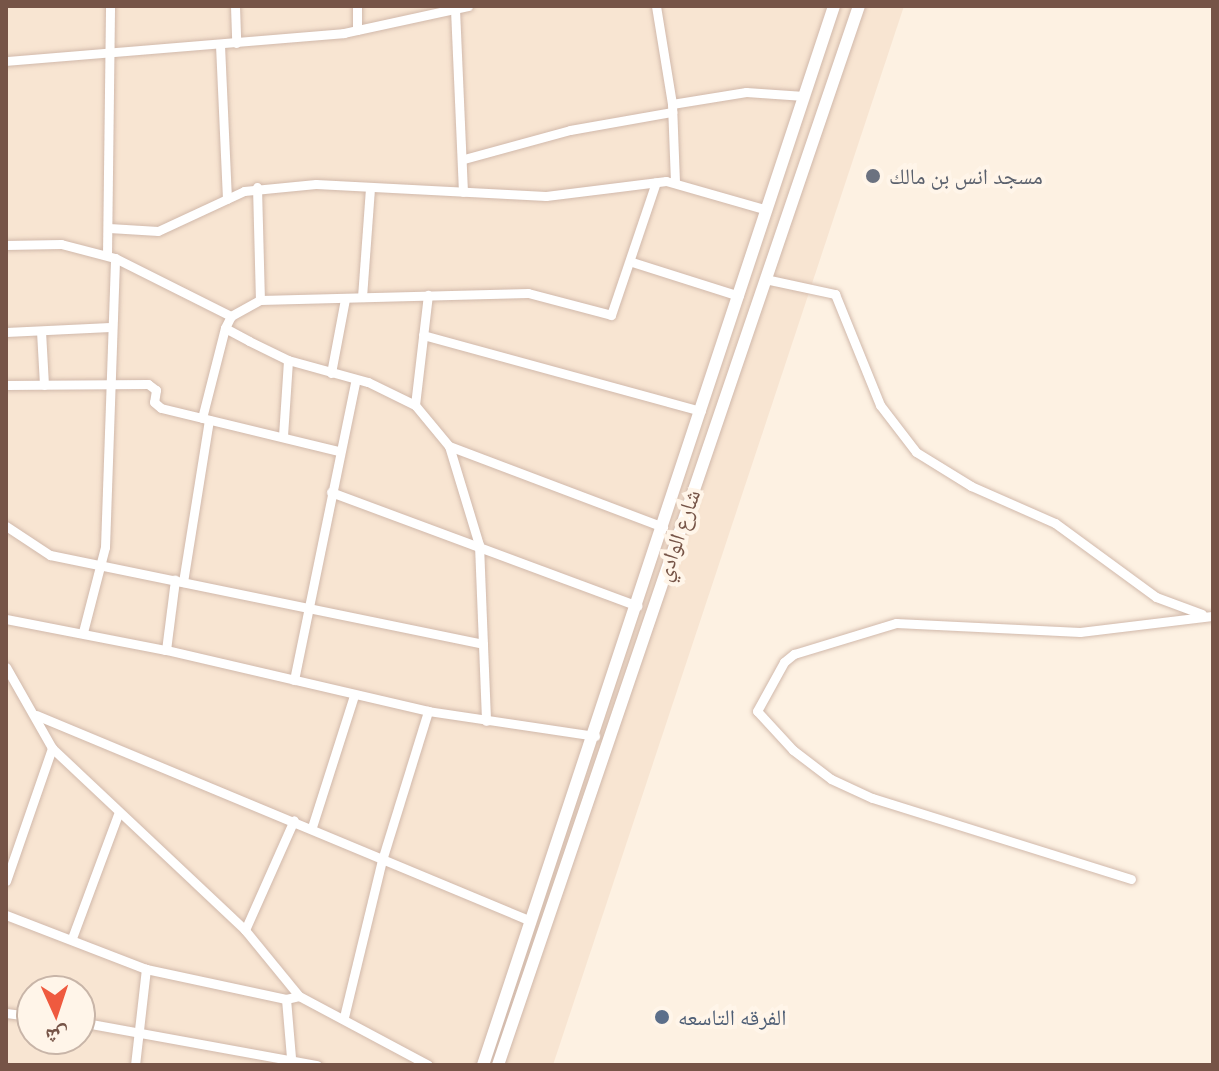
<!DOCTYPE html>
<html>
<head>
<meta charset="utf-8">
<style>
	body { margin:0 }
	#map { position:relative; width:1219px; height:1071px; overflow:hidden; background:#fdf1e2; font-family:Ubuntu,"Noto Naskh Arabic",sans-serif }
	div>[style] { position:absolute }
	.residential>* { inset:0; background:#f8e5d2 }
	.roads { filter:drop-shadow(0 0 2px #d1b9ab) drop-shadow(0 0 2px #d1b9ab) }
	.minor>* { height:9px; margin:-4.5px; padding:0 4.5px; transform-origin:4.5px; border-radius:4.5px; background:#fff }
	.secondary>* { height:12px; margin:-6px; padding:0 6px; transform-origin:6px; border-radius:6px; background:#fff }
	.dots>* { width:22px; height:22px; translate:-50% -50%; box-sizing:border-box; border:4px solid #fff5e9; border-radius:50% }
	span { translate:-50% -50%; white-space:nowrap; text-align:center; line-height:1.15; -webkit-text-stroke:8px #fff5e9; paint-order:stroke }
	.worship-label { font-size:22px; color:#5b616d }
	.left { translate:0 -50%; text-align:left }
	.street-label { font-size:22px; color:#765447 }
	.service-label { font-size:22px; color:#4e5e75 }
	.frame { position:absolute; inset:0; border:8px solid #765447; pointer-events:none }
	.north { position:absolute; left:16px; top:975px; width:80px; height:80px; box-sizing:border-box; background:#fff5e9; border:2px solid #c8b5a8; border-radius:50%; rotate:177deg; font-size:22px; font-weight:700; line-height:32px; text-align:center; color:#765447 }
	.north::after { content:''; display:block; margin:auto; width:28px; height:36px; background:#ef5a3f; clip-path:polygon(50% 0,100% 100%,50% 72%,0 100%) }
</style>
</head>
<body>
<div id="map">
	<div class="residential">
		<div style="clip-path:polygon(evenodd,6px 6px,904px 6px,553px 1065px,6px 1065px,6px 6px,32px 991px,80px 991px,80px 1039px,32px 1039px,32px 991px)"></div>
	</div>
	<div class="roads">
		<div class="minor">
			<div style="left:235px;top:6px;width:37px;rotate:88deg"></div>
			<div style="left:357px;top:6px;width:24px;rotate:90deg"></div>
			<div style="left:656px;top:6px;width:99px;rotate:80.7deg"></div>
			<div style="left:672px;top:104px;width:78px;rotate:87.8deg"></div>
			<div style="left:455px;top:9px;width:183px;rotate:87.5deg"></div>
			<div style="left:220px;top:45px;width:154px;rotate:87.4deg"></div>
			<div style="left:6px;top:61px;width:339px;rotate:-4.7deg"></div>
			<div style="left:344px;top:33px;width:127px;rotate:-12.3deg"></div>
			<div style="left:672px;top:104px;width:75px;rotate:-9.2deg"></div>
			<div style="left:746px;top:92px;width:58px;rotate:3.9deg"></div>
			<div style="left:464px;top:159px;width:110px;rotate:-15.3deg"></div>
			<div style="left:570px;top:130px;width:104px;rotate:-10deg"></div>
			<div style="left:257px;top:187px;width:113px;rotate:88.5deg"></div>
			<div style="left:109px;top:228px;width:49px;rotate:3.5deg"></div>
			<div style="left:158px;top:231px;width:95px;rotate:-24.9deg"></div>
			<div style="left:244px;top:191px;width:72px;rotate:-5.6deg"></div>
			<div style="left:316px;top:184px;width:230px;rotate:3deg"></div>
			<div style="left:546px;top:196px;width:121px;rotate:-7.1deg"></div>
			<div style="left:666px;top:181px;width:105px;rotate:16deg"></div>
			<div style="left:6px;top:245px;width:55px;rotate:-1deg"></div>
			<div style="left:61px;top:244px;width:56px;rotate:14.5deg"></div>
			<div style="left:115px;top:258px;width:130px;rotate:26.6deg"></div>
			<div style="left:231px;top:316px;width:13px;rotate:117deg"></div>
			<div style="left:225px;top:328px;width:27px;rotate:28deg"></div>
			<div style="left:249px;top:341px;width:43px;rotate:26deg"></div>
			<div style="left:288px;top:360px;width:83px;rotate:15.4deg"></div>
			<div style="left:368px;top:382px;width:52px;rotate:26.1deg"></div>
			<div style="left:415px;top:405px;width:53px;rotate:50.3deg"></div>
			<div style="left:449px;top:446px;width:229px;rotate:20.7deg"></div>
			<div style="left:107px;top:255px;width:249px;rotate:-89.3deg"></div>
			<div style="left:632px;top:262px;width:112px;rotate:17.6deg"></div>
			<div style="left:765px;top:279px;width:72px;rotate:12.1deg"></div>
			<div style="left:835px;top:294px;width:120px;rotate:67.9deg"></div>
			<div style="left:880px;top:405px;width:59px;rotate:52.5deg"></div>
			<div style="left:916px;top:452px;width:65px;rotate:31.7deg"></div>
			<div style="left:971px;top:486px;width:92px;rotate:23.8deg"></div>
			<div style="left:1055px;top:523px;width:125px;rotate:36.2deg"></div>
			<div style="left:1156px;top:597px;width:49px;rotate:20.3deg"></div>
			<div style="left:362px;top:297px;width:110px;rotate:-85.8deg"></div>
			<div style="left:231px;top:316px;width:33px;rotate:-29deg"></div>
			<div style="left:260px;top:300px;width:268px;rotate:-1.5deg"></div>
			<div style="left:528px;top:293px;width:86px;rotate:14.8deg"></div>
			<div style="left:611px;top:315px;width:140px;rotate:-71.3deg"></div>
			<div style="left:41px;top:331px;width:54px;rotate:86.8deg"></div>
			<div style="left:6px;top:332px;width:104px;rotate:-2.8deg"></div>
			<div style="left:423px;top:335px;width:288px;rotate:15.3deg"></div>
			<div style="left:331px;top:373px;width:75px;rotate:-79.3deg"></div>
			<div style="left:6px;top:385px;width:142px;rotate:-0.4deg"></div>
			<div style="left:148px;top:384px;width:10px;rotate:37deg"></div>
			<div style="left:156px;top:390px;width:12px;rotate:99deg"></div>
			<div style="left:154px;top:402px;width:9px;rotate:41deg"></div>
			<div style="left:161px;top:408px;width:183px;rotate:13.6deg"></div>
			<div style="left:415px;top:405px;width:111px;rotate:-83.3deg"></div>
			<div style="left:202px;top:418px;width:93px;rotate:-75.7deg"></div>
			<div style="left:283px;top:436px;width:76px;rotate:-86.2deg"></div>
			<div style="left:449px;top:446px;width:103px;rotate:73.1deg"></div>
			<div style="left:479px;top:545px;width:176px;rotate:87.7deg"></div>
			<div style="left:331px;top:492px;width:327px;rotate:20.4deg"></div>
			<div style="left:6px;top:526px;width:53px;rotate:33.4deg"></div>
			<div style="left:50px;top:555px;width:442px;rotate:11.6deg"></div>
			<div style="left:183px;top:582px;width:164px;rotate:-80.9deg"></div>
			<div style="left:6px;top:619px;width:163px;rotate:11deg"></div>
			<div style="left:166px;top:650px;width:269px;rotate:13.1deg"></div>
			<div style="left:428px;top:711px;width:169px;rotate:8.5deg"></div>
			<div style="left:83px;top:632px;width:88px;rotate:-75.5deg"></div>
			<div style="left:105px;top:547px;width:289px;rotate:-88deg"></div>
			<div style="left:166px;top:650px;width:71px;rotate:-82.7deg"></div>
			<div style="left:6px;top:667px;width:93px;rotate:60.4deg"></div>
			<div style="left:52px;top:748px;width:265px;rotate:43.3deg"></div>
			<div style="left:245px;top:930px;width:85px;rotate:50.7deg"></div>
			<div style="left:294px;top:680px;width:304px;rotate:-78.4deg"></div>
			<div style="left:36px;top:715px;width:536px;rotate:22.6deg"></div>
			<div style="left:312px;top:827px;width:139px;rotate:-72.3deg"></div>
			<div style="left:1131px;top:879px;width:271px;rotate:-162.6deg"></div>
			<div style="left:872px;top:798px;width:45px;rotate:-155.1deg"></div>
			<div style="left:831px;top:779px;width:48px;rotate:-142.7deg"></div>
			<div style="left:793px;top:750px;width:53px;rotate:-132.7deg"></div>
			<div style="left:757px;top:711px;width:56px;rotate:-61.1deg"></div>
			<div style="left:784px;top:662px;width:13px;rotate:-39deg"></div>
			<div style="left:794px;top:654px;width:107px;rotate:-16.9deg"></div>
			<div style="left:896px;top:623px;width:184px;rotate:2.8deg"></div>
			<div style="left:1080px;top:632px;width:133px;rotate:-6.9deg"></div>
			<div style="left:6px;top:881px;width:141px;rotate:-70.9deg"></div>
			<div style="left:6px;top:915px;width:150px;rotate:21.1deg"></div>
			<div style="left:146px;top:969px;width:143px;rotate:12.1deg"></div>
			<div style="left:286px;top:999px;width:13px;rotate:-13deg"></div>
			<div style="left:299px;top:996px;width:146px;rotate:28.1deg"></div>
			<div style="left:245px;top:930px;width:120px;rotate:-66deg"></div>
			<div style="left:72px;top:938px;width:132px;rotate:-69.6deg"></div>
			<div style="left:286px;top:999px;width:58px;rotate:85.1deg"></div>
			<div style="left:6px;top:1013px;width:26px;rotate:7deg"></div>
			<div style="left:344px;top:1017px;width:162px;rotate:-76.4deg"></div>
			<div style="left:382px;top:860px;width:156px;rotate:-72.8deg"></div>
			<div style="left:80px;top:1022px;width:241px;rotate:10.3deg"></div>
			<div style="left:135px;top:1065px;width:97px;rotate:-83.5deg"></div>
		</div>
		<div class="secondary">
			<div style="left:483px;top:1065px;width:1116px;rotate:-71.66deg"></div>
			<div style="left:498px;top:1065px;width:1119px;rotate:-71.18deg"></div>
		</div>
	</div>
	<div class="dots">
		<div style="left:873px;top:176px;background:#6b7280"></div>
		<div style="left:662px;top:1017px;background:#5c6f8a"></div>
	</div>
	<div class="worship-label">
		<span class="left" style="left:889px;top:176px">مسجد انس بن مالك</span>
	</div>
	<div class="street-label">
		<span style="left:677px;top:535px;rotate:-71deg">شارع الوادي</span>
	</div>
	<div class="service-label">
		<span class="left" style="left:678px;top:1017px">الفرقه التاسعه</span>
	</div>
	<div class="frame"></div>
	<div class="north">ش</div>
</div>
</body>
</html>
